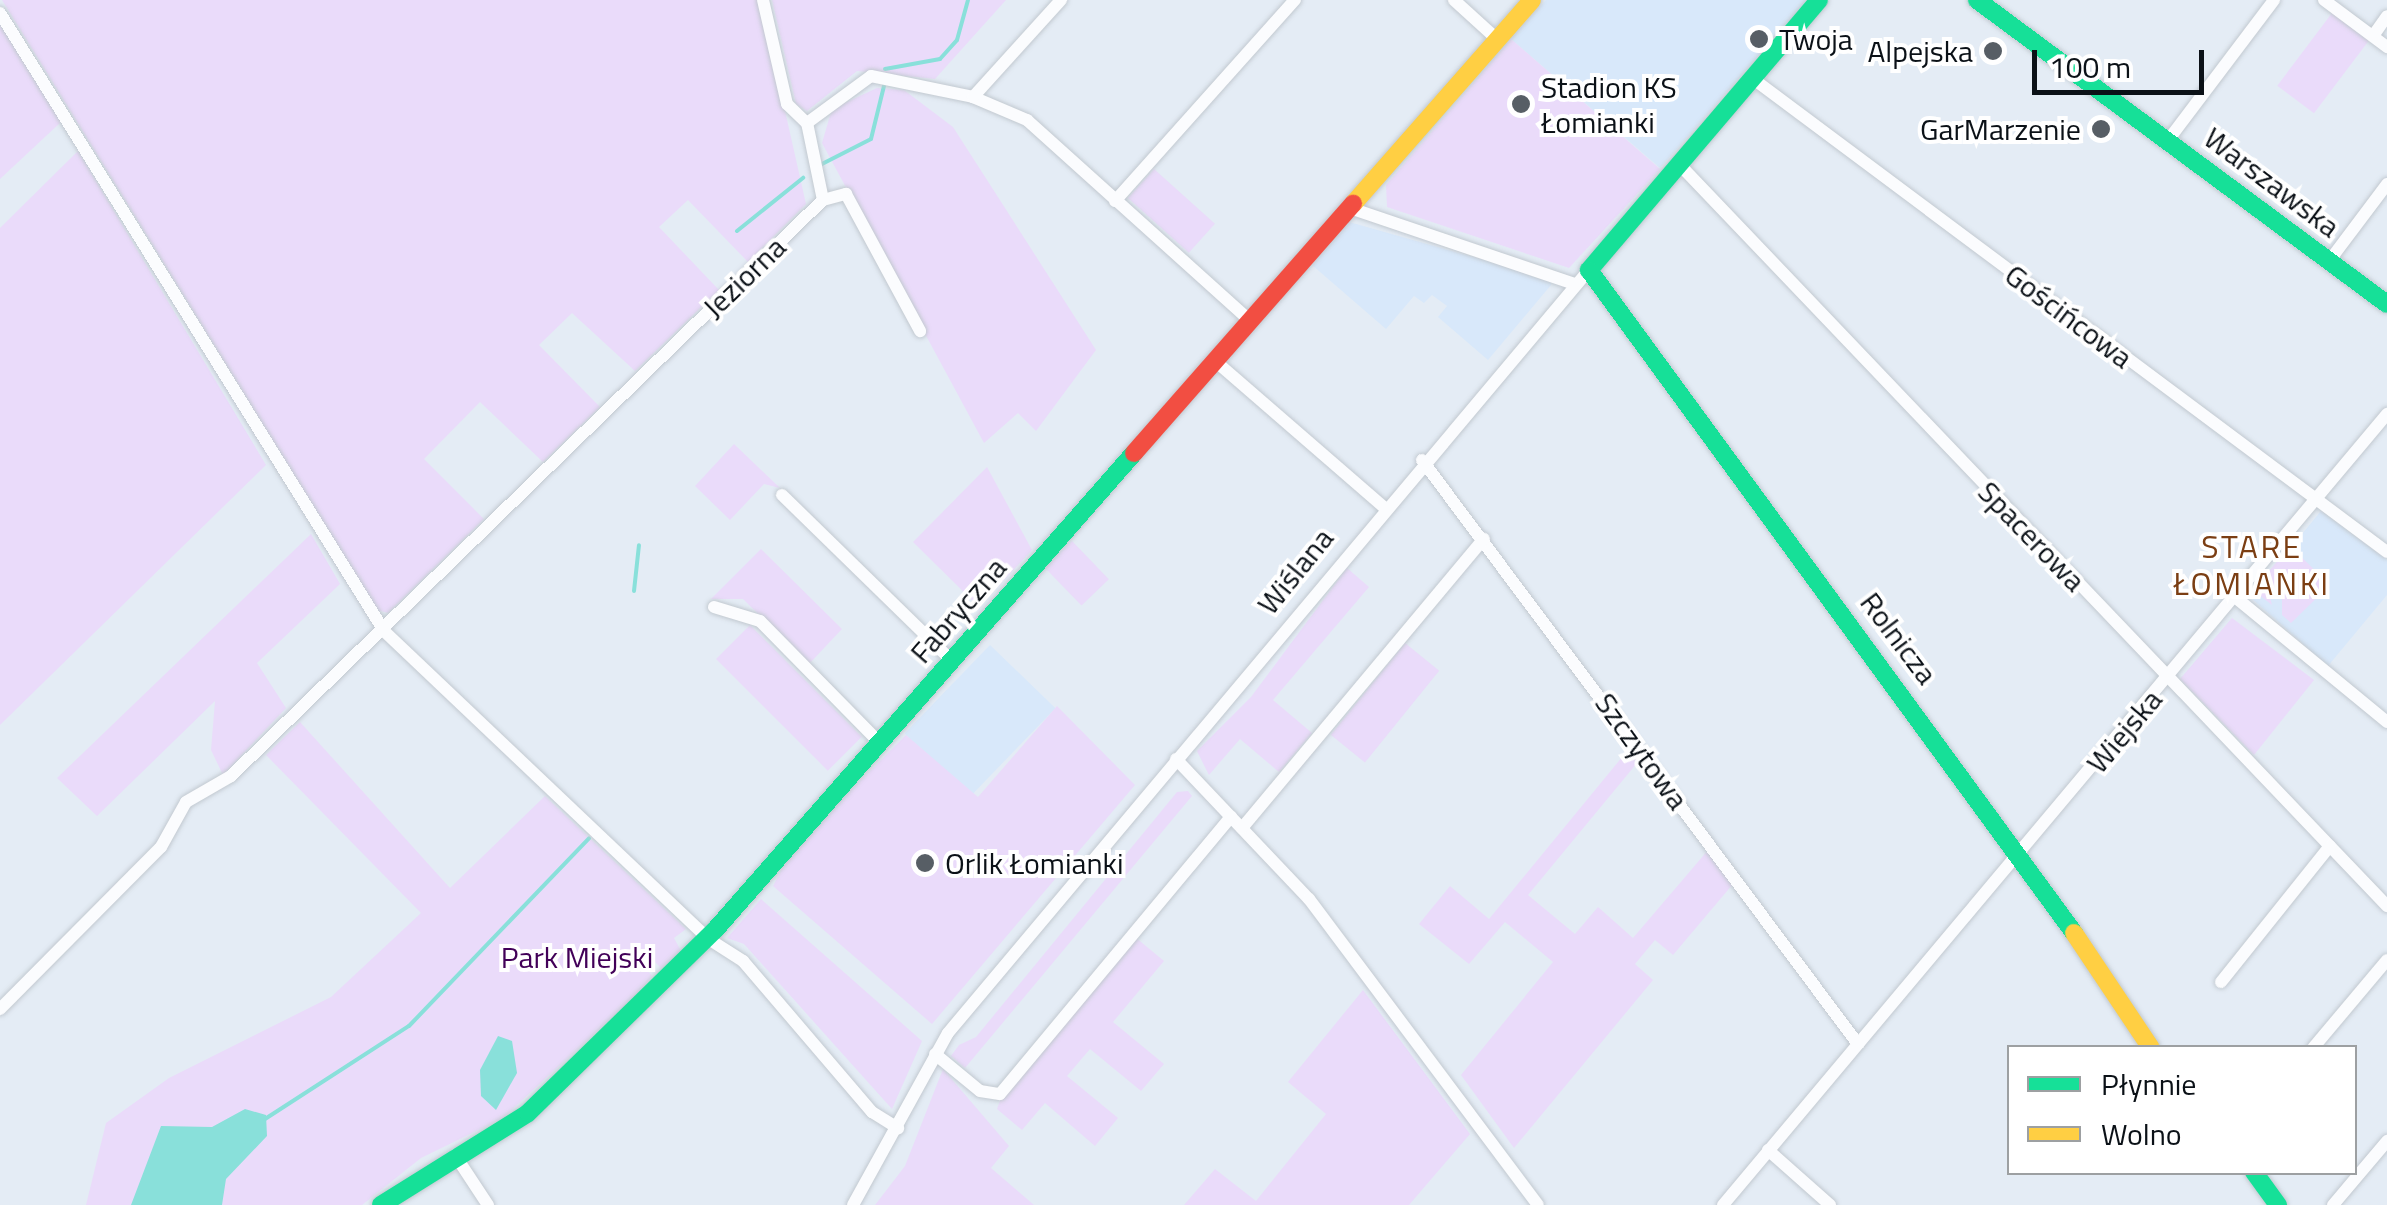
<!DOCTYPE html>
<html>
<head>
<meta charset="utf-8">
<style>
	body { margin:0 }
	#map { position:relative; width:2387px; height:1205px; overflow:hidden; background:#e4ecf5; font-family:"Titillium Web",sans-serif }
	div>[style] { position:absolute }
	.built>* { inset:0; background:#d8e8fa; transform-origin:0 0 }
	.green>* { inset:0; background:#eadbfa; transform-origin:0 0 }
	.water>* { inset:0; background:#89e0da }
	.stream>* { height:4px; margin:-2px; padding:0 2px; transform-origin:2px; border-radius:2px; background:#89e0da }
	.roads { filter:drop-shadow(0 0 2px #c2c9d0) drop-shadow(0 0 2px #c2c9d0) }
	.street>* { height:12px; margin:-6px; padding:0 6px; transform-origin:6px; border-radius:6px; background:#fbfcfe }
	.fast>* { height:18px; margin:-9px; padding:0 9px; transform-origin:9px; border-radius:9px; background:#16e098 }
	.slow>* { height:18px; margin:-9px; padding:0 9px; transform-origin:9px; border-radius:9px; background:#ffcf43 }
	.jam>* { height:18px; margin:-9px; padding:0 9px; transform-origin:9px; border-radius:9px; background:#f24e42 }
	.dots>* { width:28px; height:28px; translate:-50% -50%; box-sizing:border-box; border:5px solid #fff; border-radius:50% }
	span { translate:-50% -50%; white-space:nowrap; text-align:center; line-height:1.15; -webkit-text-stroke:8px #fff; paint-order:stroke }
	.poi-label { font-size:30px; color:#0b1117 }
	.left { translate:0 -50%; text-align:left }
	.right { translate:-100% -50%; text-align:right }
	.street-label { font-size:30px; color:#0b1117 }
	.park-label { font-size:30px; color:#420058 }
	.neighbourhood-label { font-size:32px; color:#7b3e13; letter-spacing:2.5px }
	.legend { position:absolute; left:2007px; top:1045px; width:350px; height:130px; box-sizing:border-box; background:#fff; border:2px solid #9da0a2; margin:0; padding:12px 18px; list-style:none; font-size:30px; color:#0b1117 }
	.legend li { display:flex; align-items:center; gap:20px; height:50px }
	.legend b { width:50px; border:2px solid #9da0a2 }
	.scale { position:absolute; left:2032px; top:50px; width:172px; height:45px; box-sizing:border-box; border:5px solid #0b1117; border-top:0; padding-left:12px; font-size:30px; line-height:35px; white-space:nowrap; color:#0b1117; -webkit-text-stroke:8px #fff; paint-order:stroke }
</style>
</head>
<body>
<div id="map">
	<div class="built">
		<div style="clip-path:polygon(1546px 0,1807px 0,1660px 168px,1511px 39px)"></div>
		<div style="clip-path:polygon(1349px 222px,1551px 279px,1551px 285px,1488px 360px,1438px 317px,1447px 306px,1432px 295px,1424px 303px,1414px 296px,1386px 329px,1312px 265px)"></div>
		<div style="clip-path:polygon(2321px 511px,2387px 560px,2387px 595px,2328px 666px,2250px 597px)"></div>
		<div style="left:990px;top:645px;width:91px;height:123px;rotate:44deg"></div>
	</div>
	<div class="green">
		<div style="clip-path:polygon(2px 0,760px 0,806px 204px,748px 262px,688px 200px,659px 227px,719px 290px,635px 371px,572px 313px,539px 345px,600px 407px,543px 462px,480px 402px,424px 459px,484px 519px,388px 613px,377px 610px)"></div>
		<div style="clip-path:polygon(772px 0,1006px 0,935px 79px,857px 71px,807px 111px,796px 104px)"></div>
		<div style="left:2332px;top:13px;width:46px;height:91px;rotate:37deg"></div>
		<div style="clip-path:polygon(0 25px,61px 122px,0 179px)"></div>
		<div style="clip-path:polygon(1511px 39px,1660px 169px,1569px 268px,1387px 207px,1386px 185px)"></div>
		<div style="clip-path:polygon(877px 88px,904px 90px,953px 127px,1096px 350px,1036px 431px,1018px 413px,984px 443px,822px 143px,832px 109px)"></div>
		<div style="clip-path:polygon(78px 151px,266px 465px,0 725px,0 228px)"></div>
		<div style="left:1154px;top:169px;width:82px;height:39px;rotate:42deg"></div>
		<div style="clip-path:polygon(734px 444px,780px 488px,764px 484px,730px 520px,695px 486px)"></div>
		<div style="clip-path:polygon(987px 467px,1032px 550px,979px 607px,913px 542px)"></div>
		<div style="clip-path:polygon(311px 534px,340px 584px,257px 663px,286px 708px,223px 775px,211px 750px,215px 701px,97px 816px,57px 778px)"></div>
		<div style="left:1072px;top:541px;width:53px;height:38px;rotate:46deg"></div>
		<div style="clip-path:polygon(2290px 546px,2330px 585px,2291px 623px,2282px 615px,2282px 582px,2268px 590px,2272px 605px,2253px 590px,2280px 558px,2289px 562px,2282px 555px)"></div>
		<div style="clip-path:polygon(761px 549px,842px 629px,809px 664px,743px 599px,711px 599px)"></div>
		<div style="clip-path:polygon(1347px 568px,1369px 587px,1273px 700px,1312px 733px,1279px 772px,1240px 739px,1209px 775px,1197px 751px,1251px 697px)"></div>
		<div style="clip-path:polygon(2232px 618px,2314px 680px,2254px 755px,2180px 679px)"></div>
		<div style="left:750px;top:625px;width:158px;height:48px;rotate:45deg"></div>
		<div style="left:1405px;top:643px;width:44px;height:118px;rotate:39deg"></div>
		<div style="clip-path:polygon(1057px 706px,1135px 785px,932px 1024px,773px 886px,793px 848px,906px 735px,978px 797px)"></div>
		<div style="clip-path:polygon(300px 722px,450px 888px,545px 796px,686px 929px,674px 938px,681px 951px,661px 968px,653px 960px,645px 967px,652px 976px,638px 993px,503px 1118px,421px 1158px,362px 1205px,86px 1205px,106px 1123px,169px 1078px,331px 997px,421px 913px,266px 755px)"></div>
		<div style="clip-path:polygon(1632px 745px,1642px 757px,1528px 895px,1575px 934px,1598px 907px,1633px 938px,1709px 849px,1733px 884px,1673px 955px,1655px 940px,1635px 964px,1653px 980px,1514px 1148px,1461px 1075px,1553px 962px,1505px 922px,1469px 964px,1419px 924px,1450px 886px,1489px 919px)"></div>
		<div style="clip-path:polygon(1188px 791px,1192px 796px,965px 1068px,951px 1056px,959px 1045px,976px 1037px,1177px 792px)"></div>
		<div style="clip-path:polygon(761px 899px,922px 1041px,892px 1109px,744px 944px,727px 938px)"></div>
		<div style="clip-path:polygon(1135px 937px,1164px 961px,1113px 1022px,1164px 1064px,1141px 1091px,1090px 1049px,1067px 1076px,1118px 1118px,1095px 1146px,1045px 1103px,1022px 1130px,997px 1109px,1001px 1098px)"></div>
		<div style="clip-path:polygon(1363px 990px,1470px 1134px,1409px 1205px,1184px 1205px,1215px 1169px,1256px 1201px,1326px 1114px,1288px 1082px)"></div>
		<div style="clip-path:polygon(943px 1069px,1009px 1146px,991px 1168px,1034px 1205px,875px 1205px,905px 1166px)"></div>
	</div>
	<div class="water">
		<div style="clip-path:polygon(498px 1036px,512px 1041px,517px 1073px,496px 1110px,481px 1096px,480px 1070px)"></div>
		<div style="clip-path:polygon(245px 1109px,266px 1115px,267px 1136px,226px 1179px,222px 1205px,131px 1205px,161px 1126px,212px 1127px)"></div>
	</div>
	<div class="stream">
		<div style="left:885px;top:69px;width:56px;rotate:-10.3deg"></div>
		<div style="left:940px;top:59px;width:25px;rotate:-48deg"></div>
		<div style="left:957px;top:40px;width:41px;rotate:-74.6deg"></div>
		<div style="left:818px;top:166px;width:59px;rotate:-27deg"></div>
		<div style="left:871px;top:139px;width:55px;rotate:-76.2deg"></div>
		<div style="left:737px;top:231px;width:85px;rotate:-38.8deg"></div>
		<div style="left:634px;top:591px;width:46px;rotate:-83.8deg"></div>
		<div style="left:265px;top:1119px;width:171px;rotate:-32.9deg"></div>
		<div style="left:409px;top:1026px;width:260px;rotate:-46.2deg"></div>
	</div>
	<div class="roads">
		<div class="street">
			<div style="left:763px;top:0;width:107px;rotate:77deg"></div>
			<div style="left:787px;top:104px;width:28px;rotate:44deg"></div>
			<div style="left:1454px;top:0;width:59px;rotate:42.3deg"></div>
			<div style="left:2324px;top:0;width:79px;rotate:36.7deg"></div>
			<div style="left:0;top:13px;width:728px;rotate:58.14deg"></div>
			<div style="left:384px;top:631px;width:446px;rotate:43.5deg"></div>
			<div style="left:707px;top:938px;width:43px;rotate:32.6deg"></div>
			<div style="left:743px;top:961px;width:199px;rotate:49.5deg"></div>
			<div style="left:872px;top:1112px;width:31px;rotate:32deg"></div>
			<div style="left:2373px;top:36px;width:24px;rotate:-55deg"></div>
			<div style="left:1752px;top:78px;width:792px;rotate:36.74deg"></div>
			<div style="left:973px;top:97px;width:59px;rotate:23.1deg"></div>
			<div style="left:1027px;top:120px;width:299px;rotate:42deg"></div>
			<div style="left:2169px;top:139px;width:174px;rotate:-52.9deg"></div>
			<div style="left:1679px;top:164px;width:1026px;rotate:46.34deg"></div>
			<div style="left:823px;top:200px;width:24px;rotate:-15deg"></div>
			<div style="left:846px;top:194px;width:156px;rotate:61.6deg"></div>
			<div style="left:1115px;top:201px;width:270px;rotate:-48.2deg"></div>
			<div style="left:1350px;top:208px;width:237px;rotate:18.7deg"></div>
			<div style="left:2330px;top:260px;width:95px;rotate:-53.1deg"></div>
			<div style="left:1214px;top:360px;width:225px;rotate:40.9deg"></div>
			<div style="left:1422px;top:460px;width:729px;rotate:53.26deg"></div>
			<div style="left:782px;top:495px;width:236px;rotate:44.3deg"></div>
			<div style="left:2235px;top:597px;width:197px;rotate:39.4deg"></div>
			<div style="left:714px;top:607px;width:48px;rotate:16.9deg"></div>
			<div style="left:760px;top:621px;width:170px;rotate:45.5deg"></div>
			<div style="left:1176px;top:759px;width:193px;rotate:46.5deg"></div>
			<div style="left:1309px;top:899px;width:382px;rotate:53.2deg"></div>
			<div style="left:1242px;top:828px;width:377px;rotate:-50.1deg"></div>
			<div style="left:2221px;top:982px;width:174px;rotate:-51.3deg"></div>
			<div style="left:0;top:1009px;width:228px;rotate:-45.2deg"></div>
			<div style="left:161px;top:847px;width:51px;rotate:-60.9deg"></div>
			<div style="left:186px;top:802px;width:52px;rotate:-30deg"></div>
			<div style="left:231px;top:776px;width:826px;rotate:-44.22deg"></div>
			<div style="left:823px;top:200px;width:79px;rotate:-101.7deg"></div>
			<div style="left:807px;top:123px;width:79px;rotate:-36.3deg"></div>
			<div style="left:871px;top:76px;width:104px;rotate:11.6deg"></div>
			<div style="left:973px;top:97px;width:131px;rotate:-47.8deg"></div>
			<div style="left:2313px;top:1048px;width:115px;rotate:-49.9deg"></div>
			<div style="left:935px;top:1054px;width:58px;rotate:39.4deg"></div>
			<div style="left:980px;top:1091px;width:20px;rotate:9deg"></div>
			<div style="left:1000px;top:1094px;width:361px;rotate:-50.2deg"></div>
			<div style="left:1768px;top:1150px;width:83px;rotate:41.6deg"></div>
			<div style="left:455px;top:1155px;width:60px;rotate:56.6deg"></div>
			<div style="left:853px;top:1205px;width:196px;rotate:-61.1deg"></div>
			<div style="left:948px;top:1033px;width:997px;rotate:-49.97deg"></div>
			<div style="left:1723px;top:1205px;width:1033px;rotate:-49.99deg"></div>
			<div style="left:2333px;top:1205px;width:84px;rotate:-49.8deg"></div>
		</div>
		<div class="fast">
			<div style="left:1819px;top:0;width:355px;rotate:130.4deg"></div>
			<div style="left:1589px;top:270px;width:821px;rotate:53.81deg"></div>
			<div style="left:1977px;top:0;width:510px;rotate:36.56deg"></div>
			<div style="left:2254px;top:1172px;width:41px;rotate:54deg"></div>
			<div style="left:381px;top:1205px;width:173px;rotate:-32deg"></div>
			<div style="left:528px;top:1113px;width:262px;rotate:-44.4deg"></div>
			<div style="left:715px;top:930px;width:635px;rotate:-48.7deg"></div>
		</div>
		<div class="slow">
			<div style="left:1353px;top:204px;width:271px;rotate:-48.7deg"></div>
			<div style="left:2074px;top:933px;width:138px;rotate:56.2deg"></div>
		</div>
		<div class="jam">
			<div style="left:1134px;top:453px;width:332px;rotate:-48.7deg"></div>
		</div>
	</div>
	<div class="dots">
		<div style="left:1759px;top:39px;background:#575e65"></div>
		<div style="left:1993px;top:51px;background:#575e65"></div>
		<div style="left:1521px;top:104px;background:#575e65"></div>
		<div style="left:2101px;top:129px;background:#575e65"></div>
		<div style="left:925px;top:863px;background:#575e65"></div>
	</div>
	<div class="poi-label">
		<span class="left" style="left:1779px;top:39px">Twoja</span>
		<span class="right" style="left:1973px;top:51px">Alpejska</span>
		<span class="left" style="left:1541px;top:104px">Stadion KS<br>Łomianki</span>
		<span class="right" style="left:2081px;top:129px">GarMarzenie</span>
		<span class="left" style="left:945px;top:863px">Orlik Łomianki</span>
	</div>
	<div class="street-label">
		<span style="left:2272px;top:182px;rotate:37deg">Warszawska</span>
		<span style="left:744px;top:277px;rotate:-44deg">Jeziorna</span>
		<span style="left:2069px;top:316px;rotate:37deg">Gościńcowa</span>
		<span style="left:2032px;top:536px;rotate:46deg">Spacerowa</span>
		<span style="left:1295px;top:571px;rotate:-51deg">Wiślana</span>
		<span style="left:958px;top:610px;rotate:-49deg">Fabryczna</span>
		<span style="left:1899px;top:638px;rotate:53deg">Rolnicza</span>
		<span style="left:2124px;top:731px;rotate:-50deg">Wiejska</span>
		<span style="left:1642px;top:751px;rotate:54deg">Szczytowa</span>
	</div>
	<div class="park-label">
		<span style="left:577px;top:957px">Park Miejski</span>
	</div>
	<div class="neighbourhood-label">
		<span style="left:2252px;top:565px">STARE<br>ŁOMIANKI</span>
	</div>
	<ul class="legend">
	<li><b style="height:12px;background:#16e098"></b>Płynnie</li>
	<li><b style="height:12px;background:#ffcf43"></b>Wolno</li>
	</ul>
	<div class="scale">100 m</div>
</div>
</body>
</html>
